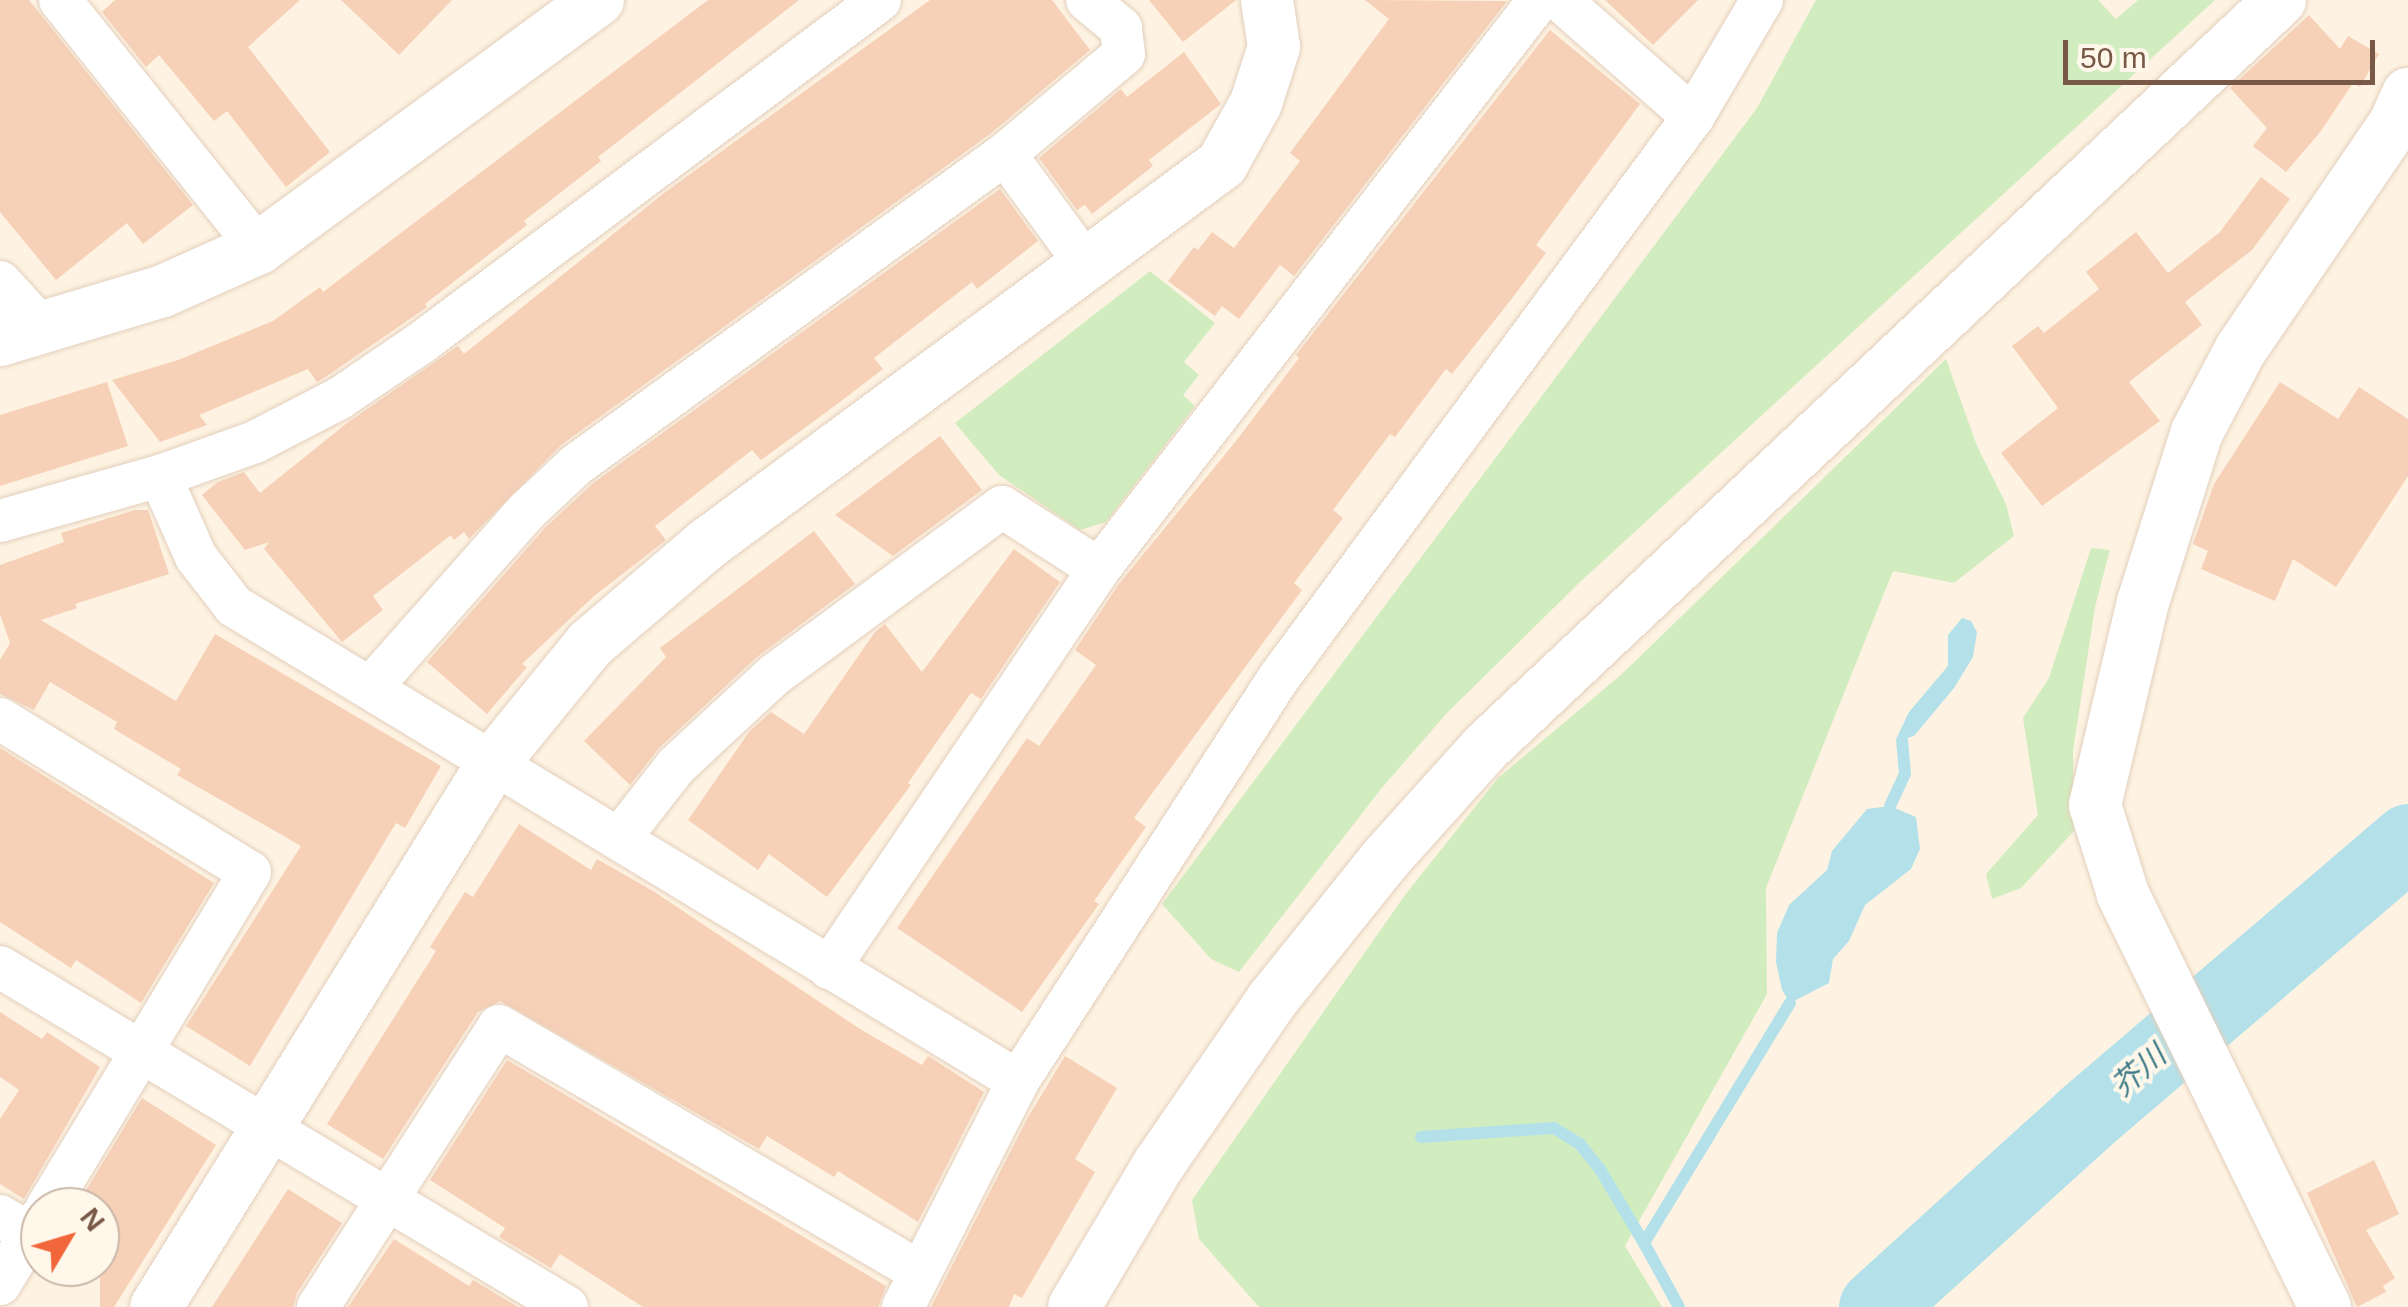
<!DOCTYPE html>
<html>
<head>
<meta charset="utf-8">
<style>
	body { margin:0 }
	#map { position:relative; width:2408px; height:1307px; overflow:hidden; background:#fef3e2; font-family:Arial,"Noto Sans JP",sans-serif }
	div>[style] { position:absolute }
	.green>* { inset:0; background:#d1edbf }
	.water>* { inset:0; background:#b4e1e9 }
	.stream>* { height:12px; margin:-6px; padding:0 6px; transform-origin:6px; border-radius:6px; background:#b4e1e9 }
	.river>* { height:75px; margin:-37.5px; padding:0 37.5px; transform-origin:37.5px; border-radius:37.5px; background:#b4e1e9 }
	.building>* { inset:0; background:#f6d0b7 }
	.roads { filter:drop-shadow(0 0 2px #e3cfbd) drop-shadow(0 0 2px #e3cfbd) }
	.minor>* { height:42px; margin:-21px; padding:0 21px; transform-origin:21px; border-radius:21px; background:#fff }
	.tertiary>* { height:52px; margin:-26px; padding:0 26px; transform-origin:26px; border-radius:26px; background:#fff }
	span { translate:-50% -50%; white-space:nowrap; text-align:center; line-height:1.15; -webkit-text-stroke:8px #fff7ea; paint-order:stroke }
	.water-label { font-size:30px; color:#3b7986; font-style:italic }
	.north { position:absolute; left:20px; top:1187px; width:100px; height:100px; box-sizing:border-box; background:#fff7ea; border:2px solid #c9b7a8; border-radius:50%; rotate:52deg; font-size:28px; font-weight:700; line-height:40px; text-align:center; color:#785846 }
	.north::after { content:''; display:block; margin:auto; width:35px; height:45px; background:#f2663c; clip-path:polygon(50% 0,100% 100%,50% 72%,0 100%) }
	.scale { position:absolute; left:2063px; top:40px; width:312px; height:45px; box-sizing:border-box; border:5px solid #785846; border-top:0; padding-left:12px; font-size:30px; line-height:35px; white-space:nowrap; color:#785846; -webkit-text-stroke:8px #fff7ea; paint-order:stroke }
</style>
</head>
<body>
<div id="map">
	<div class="green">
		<div style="clip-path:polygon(1816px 0,2098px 0,2116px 19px,2138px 0,2215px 0,1579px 583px,1446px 714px,1381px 789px,1239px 972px,1211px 959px,1162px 904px,1757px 108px)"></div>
		<div style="clip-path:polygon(1150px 271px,1215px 323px,1184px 362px,1199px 375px,1183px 395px,1195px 406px,1106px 522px,1080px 530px,999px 475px,955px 423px)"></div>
		<div style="clip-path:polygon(1946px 359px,1977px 446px,2006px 504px,2014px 536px,1954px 583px,1893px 571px,1766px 888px,1767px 994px,1625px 1246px,1662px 1307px,1259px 1307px,1199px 1239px,1192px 1200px,1405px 895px,1498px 778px,1622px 674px)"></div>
		<div style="clip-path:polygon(2091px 548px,2110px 550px,2095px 607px,2073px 751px,2074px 831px,2021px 888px,1992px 899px,1986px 874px,2038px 815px,2023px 718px,2049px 678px)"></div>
	</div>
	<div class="water">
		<div style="clip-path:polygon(1962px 618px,1971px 621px,1977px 632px,1973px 657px,1954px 688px,1914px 736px,1902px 740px,1898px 735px,1909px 712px,1948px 666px,1948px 635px)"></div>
		<div style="clip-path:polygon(1890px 806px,1916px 817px,1920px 849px,1911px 869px,1865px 905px,1849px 941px,1833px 959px,1829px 983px,1790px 1003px,1782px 990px,1776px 962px,1777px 933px,1789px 905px,1827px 870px,1832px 851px,1867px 809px)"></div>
	</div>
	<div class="stream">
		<div style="left:1890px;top:806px;width:35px;rotate:-65deg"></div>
		<div style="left:1905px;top:774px;width:34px;rotate:-95deg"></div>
		<div style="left:1421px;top:1137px;width:133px;rotate:-3.9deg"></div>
		<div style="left:1554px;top:1128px;width:31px;rotate:32deg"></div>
		<div style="left:1580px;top:1144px;width:34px;rotate:52deg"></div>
		<div style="left:1601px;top:1171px;width:84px;rotate:59.2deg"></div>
		<div style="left:1679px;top:1307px;width:73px;rotate:-118.7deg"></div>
		<div style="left:1644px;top:1243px;width:281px;rotate:-58.7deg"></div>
	</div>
	<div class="river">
		<div style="left:1876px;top:1307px;width:280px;rotate:-42.2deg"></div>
		<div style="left:2083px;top:1119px;width:428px;rotate:-40.5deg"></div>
	</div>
	<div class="building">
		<div style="clip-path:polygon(0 0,29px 0,193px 205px,143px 244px,127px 223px,56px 280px,0 212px)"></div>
		<div style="clip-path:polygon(115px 0,300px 0,248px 47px,330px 152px,286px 187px,227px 111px,214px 121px,159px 55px,146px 67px,102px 12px)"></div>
		<div style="clip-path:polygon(341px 0,452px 0,399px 55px)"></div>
		<div style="clip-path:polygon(708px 0,799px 0,598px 157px,601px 161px,524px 221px,527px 225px,425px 304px,427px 307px,327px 376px,317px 382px,308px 369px,199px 415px,207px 425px,160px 442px,112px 380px,178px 360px,273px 321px,320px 287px,323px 292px)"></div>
		<div style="clip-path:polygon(930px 0,1052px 0,1090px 50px,990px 134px,561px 445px,469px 539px,464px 532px,454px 540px,451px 535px,373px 596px,383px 610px,342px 642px,264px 549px,269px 542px,245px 550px,202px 495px,218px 482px,244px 472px,260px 493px,347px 423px,458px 346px,464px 354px,663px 194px)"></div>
		<div style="clip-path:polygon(1149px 0,1236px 0,1183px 42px)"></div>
		<div style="clip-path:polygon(1365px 0,1507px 1px,1294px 276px,1280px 265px,1239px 319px,1222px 306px,1215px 316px,1168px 281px,1194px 247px,1198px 250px,1212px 232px,1234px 248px,1300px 161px,1290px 153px,1389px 19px)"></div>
		<div style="clip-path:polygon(1605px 0,1698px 0,1653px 45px)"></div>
		<div style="clip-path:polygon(2309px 15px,2340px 49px,2348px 36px,2379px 54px,2360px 87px,2353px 83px,2321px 131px,2286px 172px,2253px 146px,2267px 128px,2230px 88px)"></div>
		<div style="clip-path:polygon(1550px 30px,1640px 104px,1536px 245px,1546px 253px,1510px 301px,1452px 374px,1446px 369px,1395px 437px,1390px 434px,1333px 510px,1343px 518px,1294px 583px,1302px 590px,1134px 818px,1146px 827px,1094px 901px,1099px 904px,1022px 1012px,897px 928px,1027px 738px,1039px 746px,1096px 665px,1075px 650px,1119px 584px,1236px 441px,1299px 358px,1296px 355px)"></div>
		<div style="clip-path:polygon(1184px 52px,1221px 104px,1149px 160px,1153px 166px,1092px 214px,1085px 205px,1077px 210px,1039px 158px,1121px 89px,1127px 97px)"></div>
		<div style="clip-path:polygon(2261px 177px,2290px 199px,2252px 250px,2185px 302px,2202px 325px,2129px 382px,2160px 421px,2042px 506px,2001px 453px,2058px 408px,2012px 346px,2038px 326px,2044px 333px,2099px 289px,2086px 272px,2136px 232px,2168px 273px,2220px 232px)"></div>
		<div style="clip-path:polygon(1000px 189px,1038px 241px,977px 289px,972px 282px,874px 358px,883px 369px,840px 402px,761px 460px,752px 450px,655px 526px,666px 540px,593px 597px,522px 664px,527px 667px,487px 714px,427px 662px,545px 528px,592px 484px)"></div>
		<div style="clip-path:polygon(107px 382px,128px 446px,0 486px,0 415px)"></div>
		<div style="clip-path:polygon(2280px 382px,2338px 419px,2359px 387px,2408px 419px,2408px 476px,2336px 587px,2293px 559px,2275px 601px,2201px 569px,2208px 551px,2193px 544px,2214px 484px)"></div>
		<div style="clip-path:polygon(940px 436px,982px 490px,893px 556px,835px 515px)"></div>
		<div style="clip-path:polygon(135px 510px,148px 510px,169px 574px,75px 604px,77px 608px,41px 620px,176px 701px,215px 634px,441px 766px,405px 828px,396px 823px,250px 1066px,186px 1026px,301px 846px,177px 775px,181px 769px,114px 729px,117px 722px,50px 682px,34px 710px,0 694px,0 660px,10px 643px,0 614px,0 565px,64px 542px,61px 533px)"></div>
		<div style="clip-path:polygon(814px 531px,855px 584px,757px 657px,659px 748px,630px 785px,584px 741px,666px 657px,660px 648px)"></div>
		<div style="clip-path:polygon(1014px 549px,1060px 582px,981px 699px,971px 693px,908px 783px,911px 785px,827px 897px,769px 854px,758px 870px,688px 820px,749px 732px,771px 712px,804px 734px,875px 632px,885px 624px,922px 672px)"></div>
		<div style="clip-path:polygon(0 748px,214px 883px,141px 1003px,76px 960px,71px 968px,0 922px)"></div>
		<div style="clip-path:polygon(519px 824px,591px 870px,597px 859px,653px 891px,860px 1029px,922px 1065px,928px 1056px,984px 1092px,918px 1222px,838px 1171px,834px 1177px,767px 1136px,759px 1149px,500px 1001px,478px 1012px,383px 1159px,327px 1124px,436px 951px,430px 947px,465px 892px,473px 897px)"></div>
		<div style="clip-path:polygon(0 1012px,42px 1039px,47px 1032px,100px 1067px,24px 1199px,0 1184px,0 1119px,19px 1090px,0 1077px)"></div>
		<div style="clip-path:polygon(1065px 1056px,1117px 1088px,1075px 1159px,1095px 1172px,1022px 1298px,1014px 1294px,1009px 1307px,931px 1307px,1027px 1119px)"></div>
		<div style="clip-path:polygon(507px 1060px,886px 1286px,878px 1307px,643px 1307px,560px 1254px,551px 1268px,499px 1237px,505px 1228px,430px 1180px)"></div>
		<div style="clip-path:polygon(142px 1098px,216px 1145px,114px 1307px,100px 1307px,100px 1207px,76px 1207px)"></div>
		<div style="clip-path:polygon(2374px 1160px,2399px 1214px,2366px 1230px,2395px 1278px,2383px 1286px,2386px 1292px,2357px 1307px,2307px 1193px)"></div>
		<div style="clip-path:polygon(288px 1189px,342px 1223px,297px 1293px,293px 1307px,212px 1307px)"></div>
		<div style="clip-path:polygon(394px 1239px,469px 1286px,473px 1280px,518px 1307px,348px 1307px)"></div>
	</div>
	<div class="roads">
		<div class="minor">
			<div style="left:60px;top:0;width:318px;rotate:51.3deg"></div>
			<div style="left:1560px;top:0;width:177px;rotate:41.3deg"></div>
			<div style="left:1005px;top:154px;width:140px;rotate:53.7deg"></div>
			<div style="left:0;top:282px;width:62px;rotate:47.6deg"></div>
			<div style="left:160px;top:476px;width:89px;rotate:66deg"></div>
			<div style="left:196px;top:557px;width:62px;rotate:52.2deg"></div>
			<div style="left:234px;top:606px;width:917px;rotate:31.21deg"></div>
			<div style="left:0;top:521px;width:166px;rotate:-15.7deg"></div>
			<div style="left:160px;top:476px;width:101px;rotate:-19.7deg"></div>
			<div style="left:255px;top:442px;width:96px;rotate:-27.4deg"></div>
			<div style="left:340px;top:398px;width:98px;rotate:-34.2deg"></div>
			<div style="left:421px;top:343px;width:573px;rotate:-36.77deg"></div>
			<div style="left:372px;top:686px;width:234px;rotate:-48.5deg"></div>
			<div style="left:527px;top:511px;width:67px;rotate:-43.2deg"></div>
			<div style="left:576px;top:465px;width:530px;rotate:-35.94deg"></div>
			<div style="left:1005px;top:154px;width:155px;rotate:-40deg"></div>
			<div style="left:1124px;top:54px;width:26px;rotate:-97deg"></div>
			<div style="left:1121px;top:28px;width:44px;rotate:-140.5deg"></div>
			<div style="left:0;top:719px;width:293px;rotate:31.5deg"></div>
			<div style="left:250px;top:872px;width:392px;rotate:121.2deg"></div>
			<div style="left:619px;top:839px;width:93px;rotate:-52deg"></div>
			<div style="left:676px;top:766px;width:134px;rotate:-42.9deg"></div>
			<div style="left:774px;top:675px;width:283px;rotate:-36.4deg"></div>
			<div style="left:1002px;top:507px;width:115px;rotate:32.6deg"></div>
			<div style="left:0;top:967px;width:661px;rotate:30.95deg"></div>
			<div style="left:829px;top:968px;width:482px;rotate:-55.9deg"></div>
			<div style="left:1099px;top:569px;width:719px;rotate:-52.29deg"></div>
			<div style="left:0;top:1216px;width:35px;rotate:31deg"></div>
			<div style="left:0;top:1284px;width:77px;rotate:-58.8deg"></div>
			<div style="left:318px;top:1307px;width:334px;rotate:-57.2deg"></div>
			<div style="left:499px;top:1026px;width:488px;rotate:30.3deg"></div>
			<div style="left:903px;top:1307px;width:254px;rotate:-63deg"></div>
			<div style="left:1018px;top:1081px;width:479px;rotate:-57.1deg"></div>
			<div style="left:1278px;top:679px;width:699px;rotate:-53.56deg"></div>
			<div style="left:1693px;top:117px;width:136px;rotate:-59.5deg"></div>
		</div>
		<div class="tertiary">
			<div style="left:0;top:340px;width:170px;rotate:-16.7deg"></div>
			<div style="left:163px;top:291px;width:105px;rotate:-24.1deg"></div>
			<div style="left:259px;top:248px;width:420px;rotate:-36.2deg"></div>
			<div style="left:156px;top:1307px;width:640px;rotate:-58.22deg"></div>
			<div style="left:493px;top:763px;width:154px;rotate:-50.8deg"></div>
			<div style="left:590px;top:644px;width:154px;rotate:-40.5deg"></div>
			<div style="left:707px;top:544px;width:640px;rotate:-36.42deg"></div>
			<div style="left:1222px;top:164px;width:70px;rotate:-60.9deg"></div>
			<div style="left:1256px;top:103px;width:59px;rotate:-72.2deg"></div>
			<div style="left:1274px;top:47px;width:48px;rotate:-98.5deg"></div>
			<div style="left:1074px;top:1307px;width:166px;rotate:-59.3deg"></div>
			<div style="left:1159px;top:1164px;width:199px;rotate:-55.4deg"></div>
			<div style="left:1272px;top:1000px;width:182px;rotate:-51.2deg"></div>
			<div style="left:1386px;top:858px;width:149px;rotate:-48deg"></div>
			<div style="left:1486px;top:747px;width:1090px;rotate:-43.25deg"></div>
			<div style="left:2325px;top:1307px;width:460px;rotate:-116.1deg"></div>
			<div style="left:2123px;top:894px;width:93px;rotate:-107.5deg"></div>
			<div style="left:2095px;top:805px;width:209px;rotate:-76.7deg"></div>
			<div style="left:2143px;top:602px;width:178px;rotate:-72.4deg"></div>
			<div style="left:2197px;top:432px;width:94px;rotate:-62.1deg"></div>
			<div style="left:2241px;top:349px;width:273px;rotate:-55.7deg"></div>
			<div style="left:2395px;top:123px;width:32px;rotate:-66deg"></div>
		</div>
	</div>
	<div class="water-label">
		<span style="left:2139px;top:1071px;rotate:-41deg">芥川</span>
	</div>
	<div class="north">N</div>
	<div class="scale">50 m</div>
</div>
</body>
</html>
